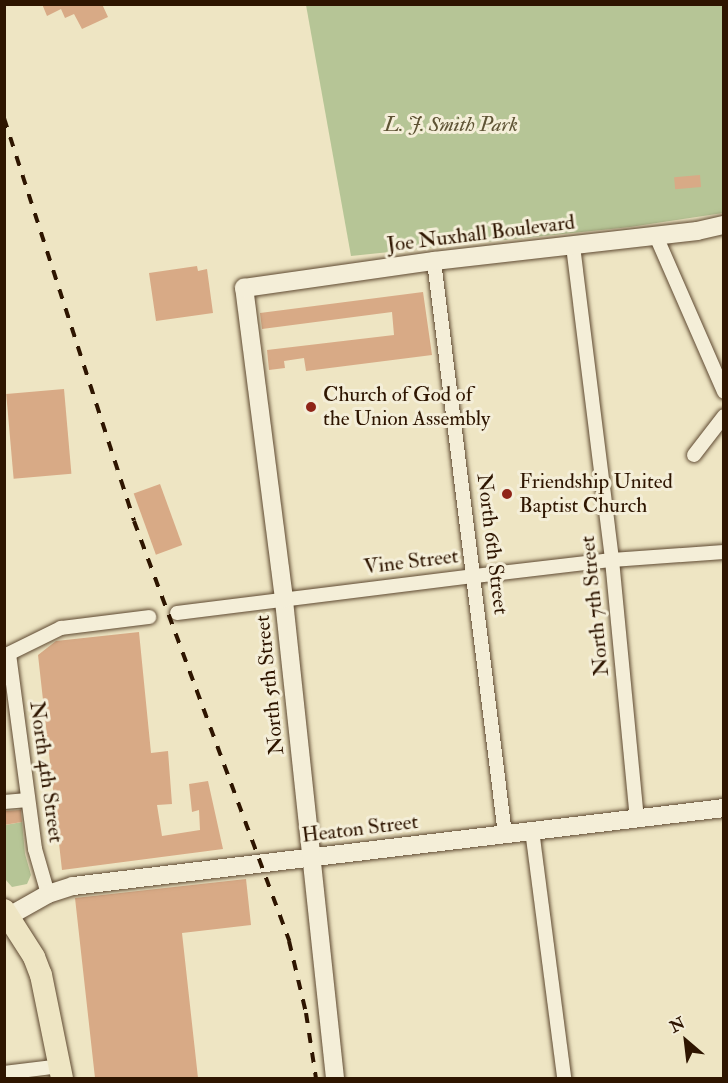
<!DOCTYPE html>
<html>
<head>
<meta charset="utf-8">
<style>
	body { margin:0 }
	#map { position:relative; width:728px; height:1083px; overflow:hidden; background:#eee5c3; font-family:"IM FELL Double Pica",serif }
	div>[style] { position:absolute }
	.green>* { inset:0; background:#b6c596 }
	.building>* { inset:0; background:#d8aa86; transform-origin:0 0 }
	.roads { filter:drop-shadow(0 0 2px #5e4931) drop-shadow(0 0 2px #5e4931) }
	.minor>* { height:14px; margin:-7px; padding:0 7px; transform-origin:7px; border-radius:7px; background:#f4eed8 }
	.tertiary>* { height:18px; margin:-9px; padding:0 9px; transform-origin:9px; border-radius:9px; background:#f4eed8 }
	.trunk>* { height:22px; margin:-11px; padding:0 11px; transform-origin:11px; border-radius:11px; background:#eee5c3 }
	.rail>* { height:4px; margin-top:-2px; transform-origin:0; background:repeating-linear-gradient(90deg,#2e1500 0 10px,transparent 0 20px) }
	.dots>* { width:16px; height:16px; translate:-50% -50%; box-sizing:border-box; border:3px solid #f4eed8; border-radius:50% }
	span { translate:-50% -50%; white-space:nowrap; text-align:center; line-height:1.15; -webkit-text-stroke:6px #f4eed8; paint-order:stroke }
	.park-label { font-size:21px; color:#5e5334; font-style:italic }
	.street-label { font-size:21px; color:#2e1500 }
	.poi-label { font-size:21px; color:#2e1500 }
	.left { translate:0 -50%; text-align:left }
	.frame { position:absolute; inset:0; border:6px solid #2e1500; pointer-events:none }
	.north { position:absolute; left:656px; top:1011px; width:60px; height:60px; -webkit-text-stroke:4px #f4eed8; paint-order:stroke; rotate:332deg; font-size:16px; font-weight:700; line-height:24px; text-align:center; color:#2e1500 }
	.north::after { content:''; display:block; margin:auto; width:21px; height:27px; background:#2e1500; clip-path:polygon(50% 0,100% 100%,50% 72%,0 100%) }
</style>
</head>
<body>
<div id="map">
	<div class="green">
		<div style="clip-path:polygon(306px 5px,723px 5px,723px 213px,630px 227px,351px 256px)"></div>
		<div style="clip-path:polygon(22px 822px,25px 854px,31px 875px,27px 884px,12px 887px,5px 879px,5px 825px)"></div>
	</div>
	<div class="building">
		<div style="clip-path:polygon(42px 4px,102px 4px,108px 17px,82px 29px,74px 14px,65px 18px,61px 9px,47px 16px)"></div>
		<div style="left:700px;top:175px;width:12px;height:26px;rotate:85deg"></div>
		<div style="clip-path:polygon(197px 266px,198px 271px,207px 269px,213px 313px,156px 321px,149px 273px)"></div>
		<div style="clip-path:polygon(423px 292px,432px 355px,306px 371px,304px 358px,284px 361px,285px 368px,269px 370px,267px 350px,394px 335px,392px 312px,262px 329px,260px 313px)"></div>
		<div style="left:64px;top:389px;width:85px;height:58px;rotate:85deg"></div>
		<div style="left:160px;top:484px;width:65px;height:28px;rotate:70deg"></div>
		<div style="clip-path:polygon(139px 632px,151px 753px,168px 751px,172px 804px,157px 805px,162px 836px,200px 830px,199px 810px,192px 812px,189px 784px,208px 781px,223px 849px,62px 870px,38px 655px,56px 641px)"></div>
		<div style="clip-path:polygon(21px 810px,22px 822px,4px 825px,4px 811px)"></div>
		<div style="clip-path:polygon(246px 879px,251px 925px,182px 933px,198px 1078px,95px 1078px,75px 898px)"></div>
	</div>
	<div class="roads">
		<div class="minor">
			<div style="left:656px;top:236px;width:170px;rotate:66.4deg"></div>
			<div style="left:573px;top:246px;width:316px;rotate:82.9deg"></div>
			<div style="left:612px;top:560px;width:260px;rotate:84.5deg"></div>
			<div style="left:434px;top:261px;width:577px;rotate:82.94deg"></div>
			<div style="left:694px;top:455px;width:49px;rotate:-52.4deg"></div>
			<div style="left:177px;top:613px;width:300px;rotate:-7.1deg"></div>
			<div style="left:475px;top:576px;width:138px;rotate:-6.7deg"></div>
			<div style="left:612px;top:560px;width:112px;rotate:-4.1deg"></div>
			<div style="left:9px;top:654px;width:197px;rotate:82.4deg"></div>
			<div style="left:35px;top:849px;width:47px;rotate:73.9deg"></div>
			<div style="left:4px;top:656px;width:64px;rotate:-26.2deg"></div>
			<div style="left:61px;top:628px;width:89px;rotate:-7.1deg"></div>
			<div style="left:4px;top:802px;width:24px;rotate:-5deg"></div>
			<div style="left:532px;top:830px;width:250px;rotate:82.6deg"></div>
			<div style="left:4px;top:1073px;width:56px;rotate:-7.1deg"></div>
		</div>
		<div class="tertiary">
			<div style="left:9px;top:916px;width:45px;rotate:-29.4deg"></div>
			<div style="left:48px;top:894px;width:26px;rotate:-18deg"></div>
			<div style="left:73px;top:886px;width:656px;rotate:-6.83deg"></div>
			<div style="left:335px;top:1078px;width:482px;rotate:-96.1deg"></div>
			<div style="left:284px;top:599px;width:314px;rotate:-97.3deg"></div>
			<div style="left:244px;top:288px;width:192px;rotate:-8.1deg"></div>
			<div style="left:434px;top:261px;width:265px;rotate:-6.5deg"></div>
			<div style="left:697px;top:231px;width:28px;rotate:-13deg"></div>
		</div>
		<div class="trunk">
			<div style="left:4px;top:910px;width:56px;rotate:57.4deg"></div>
			<div style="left:34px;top:957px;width:19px;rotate:69deg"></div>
			<div style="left:41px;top:975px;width:105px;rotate:78.5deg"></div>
		</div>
	</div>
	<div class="rail">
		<div style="left:4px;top:118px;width:423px;rotate:72.1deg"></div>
		<div style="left:134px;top:521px;width:448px;rotate:69.7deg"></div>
		<div style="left:289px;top:941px;width:74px;rotate:76.7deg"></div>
		<div style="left:306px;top:1013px;width:66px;rotate:81.3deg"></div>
	</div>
	<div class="dots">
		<div style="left:311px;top:407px;background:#8f2418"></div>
		<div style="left:507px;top:494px;background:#8f2418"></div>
	</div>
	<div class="park-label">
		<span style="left:451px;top:125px">L. J. Smith Park</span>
	</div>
	<div class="street-label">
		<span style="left:481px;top:234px;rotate:-7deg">Joe Nuxhall Boulevard</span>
		<span style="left:492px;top:544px;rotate:83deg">North 6th Street</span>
		<span style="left:411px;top:562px;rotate:-7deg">Vine Street</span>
		<span style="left:595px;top:606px;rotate:-96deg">North 7th Street</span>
		<span style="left:270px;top:685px;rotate:-96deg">North 5th Street</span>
		<span style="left:46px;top:772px;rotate:82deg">North 4th Street</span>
		<span style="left:360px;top:829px;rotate:-7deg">Heaton Street</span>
	</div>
	<div class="poi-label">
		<span class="left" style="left:323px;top:407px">Church of God of<br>the Union Assembly</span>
		<span class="left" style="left:519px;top:494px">Friendship United<br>Baptist Church</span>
	</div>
	<div class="frame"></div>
	<div class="north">N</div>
</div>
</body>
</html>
